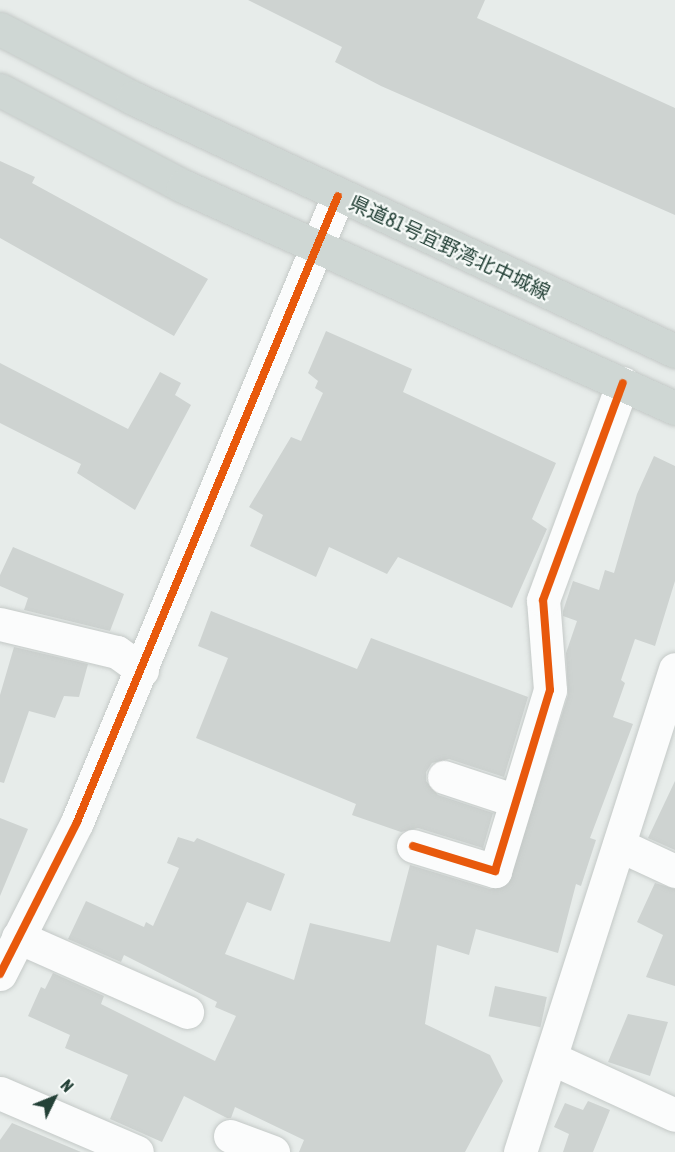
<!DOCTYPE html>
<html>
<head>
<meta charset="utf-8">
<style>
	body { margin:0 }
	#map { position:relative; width:675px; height:1152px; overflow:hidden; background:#e7ecea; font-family:"Asap Condensed","Noto Sans JP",sans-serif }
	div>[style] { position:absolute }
	.building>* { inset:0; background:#ced3d1; transform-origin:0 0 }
	.roads { filter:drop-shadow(0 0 2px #c4c9c7) drop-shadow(0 0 2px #c4c9c7) }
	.street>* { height:33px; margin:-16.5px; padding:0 16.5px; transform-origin:16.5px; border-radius:16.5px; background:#fbfcfc }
	.secondary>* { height:33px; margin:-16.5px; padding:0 16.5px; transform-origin:16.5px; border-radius:16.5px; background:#fbfcfc }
	.primary>* { height:33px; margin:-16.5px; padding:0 16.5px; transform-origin:16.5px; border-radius:16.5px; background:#cfd7d4 }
	.cycleway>* { height:8px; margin:-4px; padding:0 4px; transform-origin:4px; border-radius:4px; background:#e8590c }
	span { translate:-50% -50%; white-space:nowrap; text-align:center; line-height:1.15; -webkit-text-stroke:4.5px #f6faf8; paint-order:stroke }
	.street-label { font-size:20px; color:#244137 }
	.north { position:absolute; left:24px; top:1068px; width:60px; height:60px; -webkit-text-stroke:4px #f6faf8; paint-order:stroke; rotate:47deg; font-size:16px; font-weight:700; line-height:24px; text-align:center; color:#244137 }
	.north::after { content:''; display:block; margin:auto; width:21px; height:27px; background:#244137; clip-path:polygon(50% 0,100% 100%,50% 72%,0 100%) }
</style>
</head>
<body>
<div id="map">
	<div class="building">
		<div style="clip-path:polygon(248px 0,485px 0,477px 18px,675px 108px,675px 215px,381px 86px,335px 62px,342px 47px)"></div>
		<div style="clip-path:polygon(0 161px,35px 177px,32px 183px,208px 279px,174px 336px,0 238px)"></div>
		<div style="clip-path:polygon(326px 331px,412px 369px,403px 392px,556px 463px,532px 519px,547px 529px,512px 608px,398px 557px,387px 574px,329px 547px,316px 577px,250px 546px,263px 515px,249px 507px,291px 437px,301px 441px,323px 393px,315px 388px,318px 381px,308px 373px)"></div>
		<div style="clip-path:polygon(0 363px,128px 429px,160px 372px,181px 383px,175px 395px,191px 405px,135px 510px,77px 473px,81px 464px,0 423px)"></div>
		<div style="clip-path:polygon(654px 456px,675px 466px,675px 581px,655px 646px,635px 639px,621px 680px,625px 683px,613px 717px,633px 724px,590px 838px,596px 840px,581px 886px,576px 884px,558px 953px,476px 929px,469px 955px,437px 945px,425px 1024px,490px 1055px,503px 1081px,465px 1152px,299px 1152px,304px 1140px,235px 1107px,231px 1118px,227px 1118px,184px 1096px,162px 1142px,110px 1119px,128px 1075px,65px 1048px,70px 1035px,28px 1016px,41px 987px,45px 989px,53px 973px,104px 996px,101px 1004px,215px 1061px,236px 1016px,215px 1007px,217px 1002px,124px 955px,121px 962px,68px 939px,86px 901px,144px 927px,146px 922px,153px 926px,179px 868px,167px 863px,178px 837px,194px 842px,197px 838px,285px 874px,271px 911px,247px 902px,225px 954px,294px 980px,310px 923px,390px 942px,410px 865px,490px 889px,508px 884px,568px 695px,566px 653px,577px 621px,563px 616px,563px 611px,573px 581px,599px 590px,605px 570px,614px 573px,637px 494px)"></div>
		<div style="clip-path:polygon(13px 547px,124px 594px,110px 631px,24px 610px,28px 598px,0 586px,0 575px)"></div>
		<div style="clip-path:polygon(211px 611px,357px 669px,371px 638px,528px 697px,504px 777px,449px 759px,432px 763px,426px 772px,426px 781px,438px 795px,493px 813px,483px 848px,418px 828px,401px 832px,352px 815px,356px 804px,196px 738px,228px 658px,198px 646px)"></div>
		<div style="clip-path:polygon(14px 647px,88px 664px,79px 697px,64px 696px,55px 718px,29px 711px,4px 783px,0 782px,0 695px)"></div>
		<div style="clip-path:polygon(675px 781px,675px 850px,648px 838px)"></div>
		<div style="clip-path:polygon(0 818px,28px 829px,0 896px)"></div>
		<div style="clip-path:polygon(655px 883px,675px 889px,675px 986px,646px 977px,663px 935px,637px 922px)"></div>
		<div style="left:495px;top:986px;width:53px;height:31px;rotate:12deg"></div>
		<div style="clip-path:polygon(628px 1014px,668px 1022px,650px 1076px,608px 1062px)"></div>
		<div style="clip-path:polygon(588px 1101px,610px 1110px,593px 1152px,563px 1152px,569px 1134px,554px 1127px,565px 1103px,583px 1110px)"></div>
		<div style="clip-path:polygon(12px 1123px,81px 1152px,0 1152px,0 1140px)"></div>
	</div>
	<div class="roads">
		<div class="street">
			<div style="left:0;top:624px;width:120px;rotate:13.5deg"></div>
			<div style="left:117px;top:652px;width:31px;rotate:36deg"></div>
			<div style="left:444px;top:777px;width:76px;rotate:18.4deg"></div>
			<div style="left:619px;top:845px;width:62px;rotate:24.9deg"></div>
			<div style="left:413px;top:846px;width:86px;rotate:17deg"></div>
			<div style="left:495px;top:871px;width:189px;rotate:-73.1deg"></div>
			<div style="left:550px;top:690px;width:90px;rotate:-94.4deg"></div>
			<div style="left:543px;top:600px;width:231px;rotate:-69.8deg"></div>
			<div style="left:18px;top:937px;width:185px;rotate:23.9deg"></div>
			<div style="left:551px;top:1058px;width:136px;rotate:24.7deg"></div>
			<div style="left:0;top:1093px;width:149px;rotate:23.3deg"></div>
			<div style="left:230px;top:1136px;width:46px;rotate:20.4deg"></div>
			<div style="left:520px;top:1152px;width:507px;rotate:-72.21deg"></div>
		</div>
		<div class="secondary">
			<div style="left:0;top:974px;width:170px;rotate:-63.1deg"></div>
			<div style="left:77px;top:822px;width:678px;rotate:-67.37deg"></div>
		</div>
		<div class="primary">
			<div style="left:0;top:29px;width:150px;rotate:27.4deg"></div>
			<div style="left:133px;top:98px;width:598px;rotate:25.02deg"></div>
			<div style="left:0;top:90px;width:207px;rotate:27.7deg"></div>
			<div style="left:183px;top:186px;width:540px;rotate:24.29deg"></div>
		</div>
	</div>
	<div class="cycleway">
		<div style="left:413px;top:846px;width:86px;rotate:17deg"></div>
		<div style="left:495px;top:871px;width:189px;rotate:-73.1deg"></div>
		<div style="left:550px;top:690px;width:90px;rotate:-94.4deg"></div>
		<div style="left:543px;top:600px;width:231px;rotate:-69.8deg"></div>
		<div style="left:0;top:974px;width:170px;rotate:-63.1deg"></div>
		<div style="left:77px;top:822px;width:678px;rotate:-67.37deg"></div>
	</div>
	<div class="street-label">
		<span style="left:450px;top:247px;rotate:25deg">県道81号宜野湾北中城線</span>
	</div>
	<div class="north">N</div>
</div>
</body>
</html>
